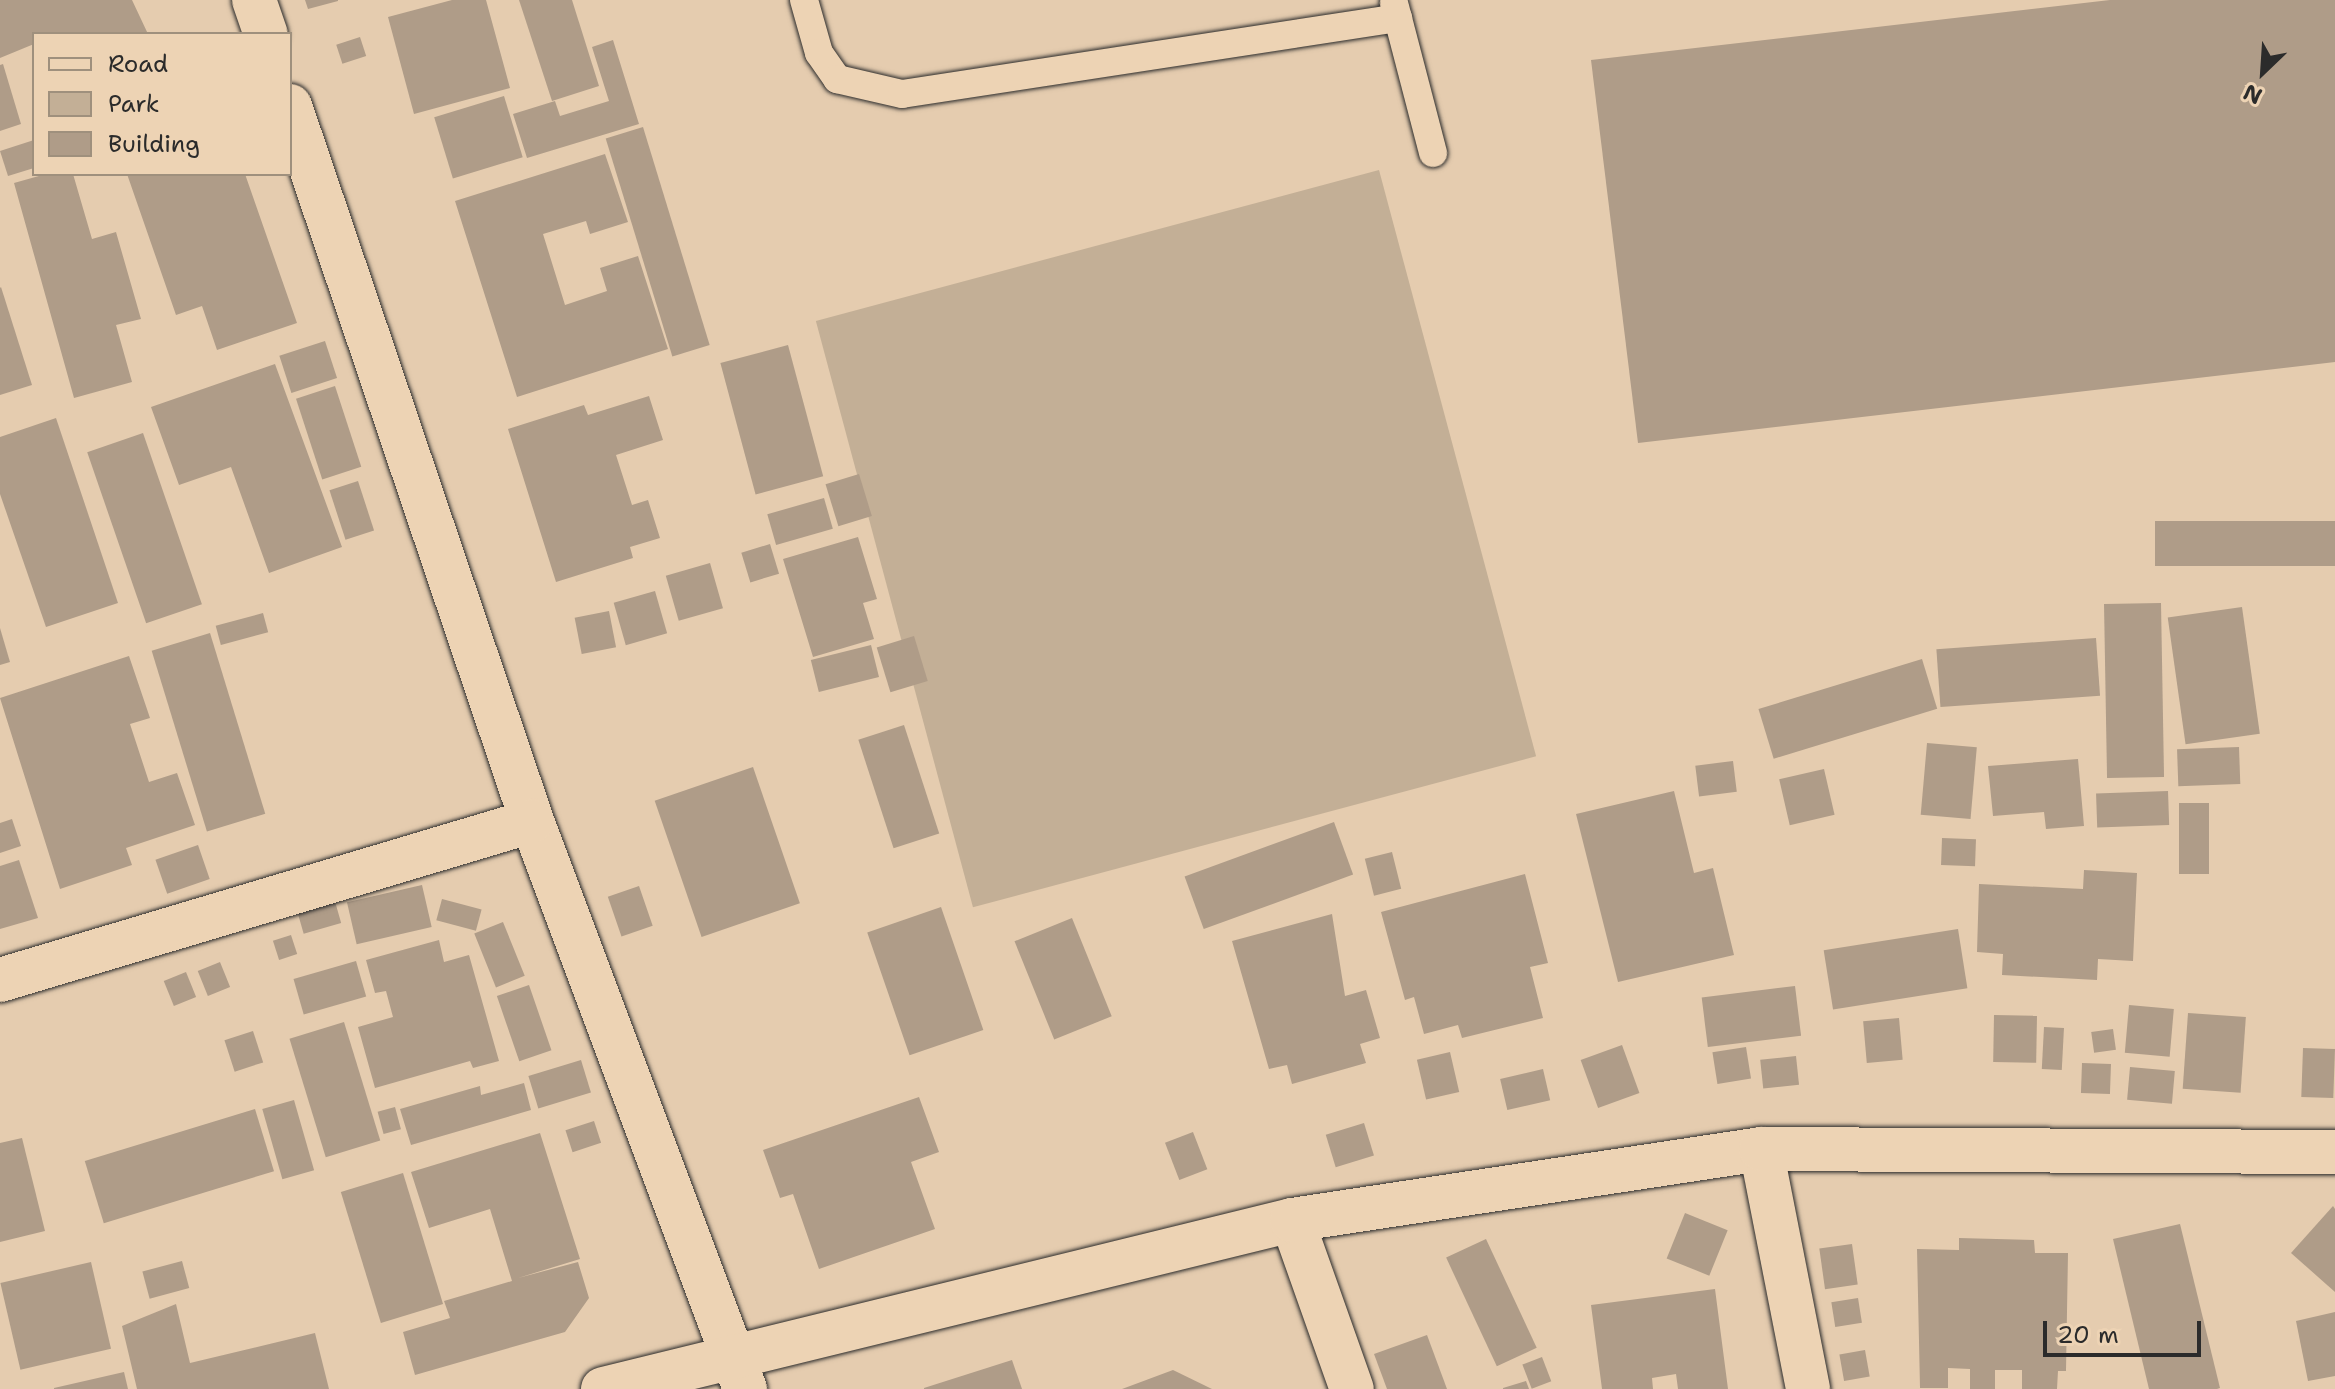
<!DOCTYPE html>
<html>
<head>
<meta charset="utf-8">
<style>
	body { margin:0 }
	#map { position:relative; width:2335px; height:1389px; overflow:hidden; background:#e5ccaf; font-family:"Shantell Sans",sans-serif }
	div>[style] { position:absolute }
	.green>* { inset:0; background:#c3af96; transform-origin:0 0 }
	.building>* { inset:0; background:#af9c88; transform-origin:0 0 }
	.roads { filter:drop-shadow(0 0 2px #2b2b2b) drop-shadow(0 0 2px #2b2b2b) }
	.lane>* { height:28px; margin:-14px; padding:0 14px; transform-origin:14px; border-radius:14px; background:#edd3b4 }
	.street>* { height:44px; margin:-22px; padding:0 22px; transform-origin:22px; border-radius:22px; background:#edd3b4 }
	span { translate:-50% -50%; white-space:nowrap; text-align:center; line-height:1.15; -webkit-text-stroke:6px #edd3b4; paint-order:stroke }
	.legend { position:absolute; left:32px; top:32px; width:260px; height:144px; box-sizing:border-box; background:#edd3b4; border:2px solid #9f907d; margin:0; padding:10px 14px; list-style:none; font-size:24px; color:#2b2b2b }
	.legend li { display:flex; align-items:center; gap:16px; height:40px }
	.legend b { width:40px; border:2px solid #9f907d }
	.north { position:absolute; left:2223px; top:32px; width:80px; height:80px; -webkit-text-stroke:6px #edd3b4; paint-order:stroke; rotate:205deg; font-size:22px; font-weight:700; line-height:32px; text-align:center; color:#2b2b2b }
	.north::after { content:''; display:block; margin:auto; width:28px; height:36px; background:#2b2b2b; clip-path:polygon(50% 0,100% 100%,50% 72%,0 100%) }
	.scale { position:absolute; left:2043px; top:1321px; width:158px; height:36px; box-sizing:border-box; border:4px solid #2b2b2b; border-top:0; padding-left:10px; font-size:24px; line-height:28px; white-space:nowrap; color:#2b2b2b; -webkit-text-stroke:6px #edd3b4; paint-order:stroke }
</style>
</head>
<body>
<div id="map">
	<div class="green">
		<div style="left:1379px;top:170px;width:607px;height:583px;rotate:75deg"></div>
	</div>
	<div class="building">
		<div style="clip-path:polygon(0 0,132px 0,148px 34px,34px 34px,34px 44px,0 58px)"></div>
		<div style="clip-path:polygon(305px 0,338px 0,338px 1px,308px 9px)"></div>
		<div style="clip-path:polygon(452px 0,486px 0,510px 88px,414px 114px,388px 17px)"></div>
		<div style="clip-path:polygon(519px 0,572px 0,599px 86px,552px 101px)"></div>
		<div style="clip-path:polygon(2110px 0,2335px 0,2335px 362px,1638px 443px,1591px 60px)"></div>
		<div style="left:360px;top:37px;width:20px;height:25px;rotate:72deg"></div>
		<div style="clip-path:polygon(613px 40px,639px 124px,527px 158px,513px 114px,555px 101px,560px 116px,609px 101px,592px 47px)"></div>
		<div style="clip-path:polygon(3px 64px,21px 124px,0 131px,0 65px)"></div>
		<div style="left:504px;top:96px;width:64px;height:73px;rotate:73deg"></div>
		<div style="left:643px;top:127px;width:228px;height:39px;rotate:73deg"></div>
		<div style="clip-path:polygon(34px 140px,34px 168px,8px 176px,0 151px)"></div>
		<div style="clip-path:polygon(605px 154px,628px 222px,590px 234px,586px 221px,543px 234px,565px 305px,607px 291px,600px 268px,638px 256px,668px 349px,517px 397px,455px 201px)"></div>
		<div style="clip-path:polygon(46px 174px,73px 174px,92px 239px,116px 232px,141px 319px,116px 325px,132px 382px,74px 398px,14px 183px)"></div>
		<div style="clip-path:polygon(127px 174px,245px 174px,297px 323px,217px 350px,202px 306px,176px 315px)"></div>
		<div style="clip-path:polygon(1px 287px,32px 385px,0 395px,0 288px)"></div>
		<div style="left:325px;top:341px;width:39px;height:48px;rotate:72deg"></div>
		<div style="left:788px;top:345px;width:136px;height:70px;rotate:75deg"></div>
		<div style="clip-path:polygon(275px 364px,342px 547px,269px 573px,231px 467px,179px 485px,151px 407px)"></div>
		<div style="left:335px;top:386px;width:85px;height:41px;rotate:72deg"></div>
		<div style="clip-path:polygon(649px 396px,663px 440px,616px 455px,632px 505px,648px 500px,660px 538px,630px 547px,633px 558px,556px 582px,508px 429px,584px 405px,588px 415px)"></div>
		<div style="clip-path:polygon(56px 418px,118px 603px,46px 627px,0 494px,0 437px)"></div>
		<div style="left:143px;top:433px;width:181px;height:59px;rotate:71deg"></div>
		<div style="left:859px;top:474px;width:44px;height:35px;rotate:73deg"></div>
		<div style="left:358px;top:481px;width:52px;height:30px;rotate:72deg"></div>
		<div style="left:824px;top:498px;width:32px;height:59px;rotate:74deg"></div>
		<div style="left:2335px;top:521px;width:45px;height:180px;rotate:90deg"></div>
		<div style="clip-path:polygon(858px 537px,877px 599px,863px 603px,874px 639px,813px 657px,783px 559px)"></div>
		<div style="left:770px;top:544px;width:31px;height:30px;rotate:73deg"></div>
		<div style="left:710px;top:563px;width:47px;height:46px;rotate:74deg"></div>
		<div style="left:655px;top:591px;width:44px;height:43px;rotate:74deg"></div>
		<div style="left:2161px;top:603px;width:174px;height:57px;rotate:89deg"></div>
		<div style="left:2242px;top:607px;width:128px;height:75px;rotate:82deg"></div>
		<div style="left:609px;top:611px;width:37px;height:35px;rotate:79deg"></div>
		<div style="left:263px;top:613px;width:20px;height:49px;rotate:75deg"></div>
		<div style="clip-path:polygon(0 628px,10px 662px,0 665px)"></div>
		<div style="left:210px;top:633px;width:189px;height:61px;rotate:73deg"></div>
		<div style="left:914px;top:636px;width:47px;height:39px;rotate:73deg"></div>
		<div style="left:2096px;top:638px;width:58px;height:160px;rotate:86deg"></div>
		<div style="left:871px;top:645px;width:33px;height:62px;rotate:76deg"></div>
		<div style="clip-path:polygon(129px 656px,150px 718px,130px 724px,149px 782px,177px 773px,195px 825px,126px 848px,132px 865px,60px 889px,0 698px)"></div>
		<div style="left:1922px;top:659px;width:52px;height:171px;rotate:73deg"></div>
		<div style="left:904px;top:725px;width:114px;height:48px;rotate:72deg"></div>
		<div style="left:1927px;top:743px;width:50px;height:72px;rotate:5deg"></div>
		<div style="left:2239px;top:747px;width:37px;height:62px;rotate:88deg"></div>
		<div style="clip-path:polygon(2078px 759px,2084px 826px,2046px 829px,2044px 812px,1993px 816px,1988px 766px)"></div>
		<div style="left:1733px;top:761px;width:31px;height:38px;rotate:83deg"></div>
		<div style="left:753px;top:767px;width:144px;height:104px;rotate:71deg"></div>
		<div style="left:1824px;top:769px;width:47px;height:46px;rotate:77deg"></div>
		<div style="clip-path:polygon(1674px 791px,1694px 873px,1713px 868px,1734px 955px,1618px 982px,1576px 814px)"></div>
		<div style="left:2168px;top:791px;width:34px;height:72px;rotate:88deg"></div>
		<div style="left:2179px;top:803px;width:30px;height:71px"></div>
		<div style="clip-path:polygon(12px 819px,21px 846px,0 853px,0 823px)"></div>
		<div style="left:1334px;top:822px;width:56px;height:159px;rotate:70deg"></div>
		<div style="left:1942px;top:838px;width:34px;height:27px;rotate:2deg"></div>
		<div style="left:198px;top:845px;width:36px;height:45px;rotate:71deg"></div>
		<div style="left:1392px;top:852px;width:38px;height:28px;rotate:76deg"></div>
		<div style="clip-path:polygon(19px 860px,38px 918px,0 929px,0 866px)"></div>
		<div style="clip-path:polygon(2084px 870px,2137px 873px,2133px 961px,2098px 959px,2097px 980px,2002px 975px,2003px 954px,1977px 952px,1979px 884px,2083px 889px)"></div>
		<div style="clip-path:polygon(1525px 874px,1548px 963px,1530px 967px,1543px 1018px,1462px 1038px,1458px 1025px,1424px 1034px,1414px 997px,1405px 1000px,1381px 912px)"></div>
		<div style="left:422px;top:885px;width:43px;height:77px;rotate:77deg"></div>
		<div style="left:639px;top:886px;width:42px;height:33px;rotate:71deg"></div>
		<div style="left:334px;top:898px;width:26px;height:39px;rotate:74deg"></div>
		<div style="left:442px;top:899px;width:41px;height:22px;rotate:15deg"></div>
		<div style="left:941px;top:907px;width:130px;height:78px;rotate:71deg"></div>
		<div style="clip-path:polygon(1332px 914px,1345px 996px,1366px 990px,1380px 1038px,1360px 1044px,1366px 1063px,1292px 1084px,1287px 1065px,1269px 1069px,1232px 941px)"></div>
		<div style="left:1072px;top:918px;width:106px;height:62px;rotate:68deg"></div>
		<div style="left:503px;top:922px;width:58px;height:31px;rotate:68deg"></div>
		<div style="left:1958px;top:929px;width:60px;height:136px;rotate:81deg"></div>
		<div style="left:291px;top:935px;width:20px;height:19px;rotate:72deg"></div>
		<div style="clip-path:polygon(439px 940px,444px 962px,469px 955px,499px 1061px,473px 1068px,470px 1061px,375px 1088px,358px 1027px,393px 1017px,386px 991px,375px 993px,366px 960px)"></div>
		<div style="left:356px;top:961px;width:37px;height:65px;rotate:74deg"></div>
		<div style="left:220px;top:962px;width:27px;height:24px;rotate:68deg"></div>
		<div style="left:186px;top:972px;width:27px;height:24px;rotate:68deg"></div>
		<div style="left:529px;top:985px;width:69px;height:34px;rotate:71deg"></div>
		<div style="left:1795px;top:986px;width:50px;height:94px;rotate:83deg"></div>
		<div style="left:2129px;top:1005px;width:45px;height:48px;rotate:5deg"></div>
		<div style="left:2188px;top:1013px;width:58px;height:76px;rotate:4deg"></div>
		<div style="left:1994px;top:1015px;width:43px;height:47px;rotate:1deg"></div>
		<div style="left:1899px;top:1018px;width:42px;height:36px;rotate:85deg"></div>
		<div style="left:344px;top:1022px;width:124px;height:57px;rotate:73deg"></div>
		<div style="left:2044px;top:1027px;width:20px;height:42px;rotate:3deg"></div>
		<div style="left:2113px;top:1029px;width:21px;height:22px;rotate:82deg"></div>
		<div style="left:253px;top:1031px;width:33px;height:30px;rotate:72deg"></div>
		<div style="left:1622px;top:1045px;width:51px;height:44px;rotate:70deg"></div>
		<div style="left:1746px;top:1047px;width:32px;height:34px;rotate:81deg"></div>
		<div style="left:2303px;top:1048px;width:32px;height:49px;rotate:2deg"></div>
		<div style="left:1450px;top:1052px;width:41px;height:34px;rotate:77deg"></div>
		<div style="left:1796px;top:1056px;width:29px;height:36px;rotate:84deg"></div>
		<div style="left:581px;top:1060px;width:34px;height:55px;rotate:73deg"></div>
		<div style="left:2082px;top:1063px;width:29px;height:30px;rotate:2deg"></div>
		<div style="left:2130px;top:1067px;width:45px;height:33px;rotate:5deg"></div>
		<div style="left:1543px;top:1069px;width:32px;height:44px;rotate:77deg"></div>
		<div style="clip-path:polygon(524px 1083px,531px 1110px,411px 1145px,400px 1109px,480px 1086px,481px 1095px)"></div>
		<div style="clip-path:polygon(919px 1097px,939px 1152px,911px 1162px,935px 1229px,819px 1269px,793px 1194px,780px 1198px,763px 1150px)"></div>
		<div style="left:294px;top:1100px;width:73px;height:33px;rotate:74deg"></div>
		<div style="left:395px;top:1107px;width:23px;height:18px;rotate:75deg"></div>
		<div style="left:255px;top:1109px;width:65px;height:178px;rotate:73deg"></div>
		<div style="left:594px;top:1121px;width:23px;height:30px;rotate:72deg"></div>
		<div style="left:1364px;top:1123px;width:34px;height:40px;rotate:73deg"></div>
		<div style="left:1193px;top:1132px;width:40px;height:30px;rotate:69deg"></div>
		<div style="clip-path:polygon(540px 1133px,580px 1259px,518px 1278px,578px 1262px,589px 1298px,565px 1332px,415px 1375px,403px 1332px,450px 1318px,444px 1301px,512px 1281px,490px 1209px,429px 1228px,411px 1172px)"></div>
		<div style="clip-path:polygon(22px 1138px,45px 1231px,0 1242px,0 1143px)"></div>
		<div style="left:403px;top:1173px;width:137px;height:65px;rotate:73deg"></div>
		<div style="clip-path:polygon(2333px 1206px,2335px 1209px,2335px 1292px,2291px 1253px)"></div>
		<div style="left:1685px;top:1213px;width:46px;height:49px;rotate:22deg"></div>
		<div style="clip-path:polygon(2180px 1224px,2220px 1388px,2217px 1389px,2149px 1389px,2113px 1239px)"></div>
		<div style="clip-path:polygon(1959px 1238px,2034px 1240px,2035px 1253px,2068px 1253px,2066px 1371px,2058px 1371px,2057px 1389px,2022px 1389px,2022px 1370px,1995px 1370px,1995px 1389px,1970px 1389px,1970px 1369px,1948px 1368px,1948px 1388px,1920px 1388px,1917px 1249px,1959px 1250px)"></div>
		<div style="left:1486px;top:1239px;width:120px;height:44px;rotate:65deg"></div>
		<div style="left:1852px;top:1244px;width:41px;height:33px;rotate:82deg"></div>
		<div style="left:182px;top:1261px;width:28px;height:41px;rotate:75deg"></div>
		<div style="left:91px;top:1262px;width:89px;height:93px;rotate:77deg"></div>
		<div style="clip-path:polygon(1715px 1289px,1728px 1389px,1678px 1389px,1676px 1374px,1652px 1378px,1653px 1389px,1602px 1389px,1591px 1305px)"></div>
		<div style="left:1858px;top:1298px;width:25px;height:27px;rotate:81deg"></div>
		<div style="clip-path:polygon(176px 1304px,190px 1363px,315px 1333px,329px 1389px,137px 1389px,122px 1326px)"></div>
		<div style="clip-path:polygon(2335px 1312px,2335px 1376px,2308px 1381px,2296px 1321px)"></div>
		<div style="clip-path:polygon(1427px 1335px,1447px 1389px,1387px 1389px,1374px 1354px)"></div>
		<div style="left:1865px;top:1350px;width:27px;height:26px;rotate:80deg"></div>
		<div style="left:1542px;top:1357px;width:26px;height:21px;rotate:69deg"></div>
		<div style="clip-path:polygon(1012px 1360px,1022px 1389px,924px 1389px,924px 1388px)"></div>
		<div style="clip-path:polygon(1173px 1370px,1212px 1389px,1122px 1389px)"></div>
		<div style="clip-path:polygon(124px 1372px,128px 1389px,54px 1389px,54px 1388px)"></div>
		<div style="clip-path:polygon(1526px 1381px,1529px 1389px,1503px 1389px,1503px 1388px)"></div>
	</div>
	<div class="roads">
		<div class="lane">
			<div style="left:804px;top:0;width:55px;rotate:74.2deg"></div>
			<div style="left:819px;top:53px;width:32px;rotate:55deg"></div>
			<div style="left:837px;top:79px;width:67px;rotate:13deg"></div>
			<div style="left:902px;top:94px;width:502px;rotate:-8.71deg"></div>
			<div style="left:1394px;top:3px;width:155px;rotate:75.4deg"></div>
		</div>
		<div class="street">
			<div style="left:254px;top:0;width:36px;rotate:71deg"></div>
			<div style="left:290px;top:106px;width:755px;rotate:71.3deg"></div>
			<div style="left:532px;top:821px;width:607px;rotate:69.44deg"></div>
			<div style="left:0;top:980px;width:555px;rotate:-16.64deg"></div>
			<div style="left:1761px;top:1149px;width:245px;rotate:78.9deg"></div>
			<div style="left:1292px;top:1220px;width:179px;rotate:70.5deg"></div>
			<div style="left:603px;top:1389px;width:709px;rotate:-13.78deg"></div>
			<div style="left:1292px;top:1220px;width:474px;rotate:-8.6deg"></div>
			<div style="left:1761px;top:1149px;width:574px;rotate:0.3deg"></div>
		</div>
	</div>
	<ul class="legend">
	<li><b style="height:10px;background:#edd3b4"></b>Road</li>
	<li><b style="height:22px;background:#c3af96"></b>Park</li>
	<li><b style="height:22px;background:#af9c88"></b>Building</li>
	</ul>
	<div class="north">N</div>
	<div class="scale">20 m</div>
</div>
</body>
</html>
